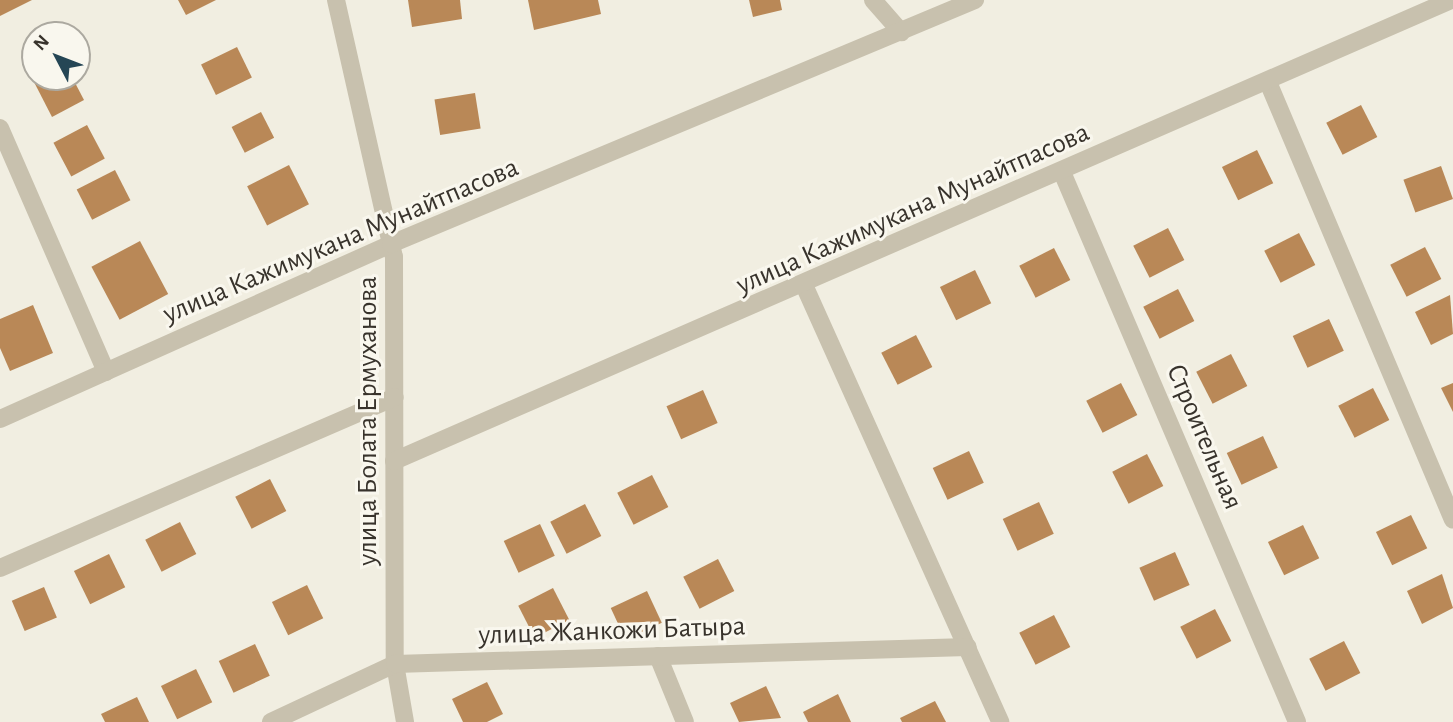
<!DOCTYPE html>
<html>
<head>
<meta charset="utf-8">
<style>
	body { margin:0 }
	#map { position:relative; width:1453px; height:722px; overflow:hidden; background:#f1eee1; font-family:"Alegreya Sans",sans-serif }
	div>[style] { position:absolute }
	.building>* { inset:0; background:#b98857; transform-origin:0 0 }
	.minor>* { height:18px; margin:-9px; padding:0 9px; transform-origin:9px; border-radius:9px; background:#c8c1ae }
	span { translate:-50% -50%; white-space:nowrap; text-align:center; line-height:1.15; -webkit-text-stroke:6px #f9f7ee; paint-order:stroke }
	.street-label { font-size:28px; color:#38332c }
	.north { position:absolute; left:21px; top:21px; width:70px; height:70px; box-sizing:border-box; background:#f9f7ee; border:2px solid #aca9a0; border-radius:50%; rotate:312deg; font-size:19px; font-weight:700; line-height:28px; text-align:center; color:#38332c }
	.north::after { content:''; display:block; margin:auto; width:24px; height:32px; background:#254655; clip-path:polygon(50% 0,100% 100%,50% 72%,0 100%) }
</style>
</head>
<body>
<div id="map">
	<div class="building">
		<div style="clip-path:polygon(0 0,32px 0,0 16px)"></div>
		<div style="clip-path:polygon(178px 0,216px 0,186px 15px)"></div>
		<div style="clip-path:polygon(408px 0,460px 0,462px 19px,412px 27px)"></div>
		<div style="clip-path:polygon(528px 0,598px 0,601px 14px,534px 30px)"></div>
		<div style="clip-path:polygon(749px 0,780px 0,782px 10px,753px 17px)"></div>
		<div style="left:237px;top:47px;width:34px;height:40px;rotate:64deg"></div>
		<div style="clip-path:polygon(44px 77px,72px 77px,84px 100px,52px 117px,34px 82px)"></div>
		<div style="left:475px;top:93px;width:36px;height:41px;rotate:81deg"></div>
		<div style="left:1361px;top:105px;width:36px;height:39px;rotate:63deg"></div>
		<div style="left:261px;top:112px;width:29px;height:33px;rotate:63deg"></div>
		<div style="left:87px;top:125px;width:38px;height:38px;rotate:62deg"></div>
		<div style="left:1257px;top:150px;width:37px;height:39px;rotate:64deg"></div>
		<div style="left:289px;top:165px;width:44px;height:47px;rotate:63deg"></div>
		<div style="left:1441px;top:166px;width:35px;height:40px;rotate:70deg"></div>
		<div style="left:115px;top:170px;width:34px;height:43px;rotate:63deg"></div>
		<div style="left:1168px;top:228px;width:36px;height:39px;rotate:63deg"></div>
		<div style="left:1299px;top:233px;width:36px;height:39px;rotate:63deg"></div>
		<div style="left:140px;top:241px;width:60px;height:55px;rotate:62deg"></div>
		<div style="left:1425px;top:247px;width:36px;height:39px;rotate:63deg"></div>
		<div style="left:1054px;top:248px;width:36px;height:39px;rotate:63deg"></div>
		<div style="left:975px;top:270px;width:37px;height:39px;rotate:64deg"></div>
		<div style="left:1178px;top:289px;width:36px;height:39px;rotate:63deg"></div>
		<div style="clip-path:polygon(1450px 295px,1453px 334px,1431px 345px,1415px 312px)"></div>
		<div style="clip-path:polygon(33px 305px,53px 353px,10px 371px,0 348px,0 319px)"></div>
		<div style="left:1329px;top:319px;width:35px;height:40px;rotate:65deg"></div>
		<div style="left:916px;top:335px;width:36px;height:39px;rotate:63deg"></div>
		<div style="left:1231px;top:354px;width:36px;height:39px;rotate:63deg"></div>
		<div style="left:1121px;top:383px;width:36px;height:39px;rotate:63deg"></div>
		<div style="clip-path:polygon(1453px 383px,1453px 412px,1441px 388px)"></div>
		<div style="left:1373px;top:388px;width:36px;height:39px;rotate:63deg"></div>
		<div style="left:703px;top:390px;width:36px;height:40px;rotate:66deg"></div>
		<div style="left:1263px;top:436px;width:35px;height:40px;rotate:65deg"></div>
		<div style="left:969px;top:451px;width:35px;height:40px;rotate:65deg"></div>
		<div style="left:1147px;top:454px;width:36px;height:39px;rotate:63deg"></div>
		<div style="left:652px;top:475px;width:36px;height:39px;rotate:63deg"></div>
		<div style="left:270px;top:479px;width:36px;height:39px;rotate:63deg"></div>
		<div style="left:1039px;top:502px;width:35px;height:40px;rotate:65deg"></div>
		<div style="left:585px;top:504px;width:36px;height:39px;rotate:63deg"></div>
		<div style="left:1411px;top:515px;width:37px;height:39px;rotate:64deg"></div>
		<div style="left:180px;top:522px;width:36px;height:39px;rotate:63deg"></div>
		<div style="left:540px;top:524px;width:35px;height:40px;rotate:65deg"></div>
		<div style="left:1303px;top:525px;width:37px;height:39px;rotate:64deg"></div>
		<div style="left:1175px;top:552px;width:36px;height:39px;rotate:66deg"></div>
		<div style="left:109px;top:554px;width:37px;height:39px;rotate:64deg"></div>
		<div style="left:718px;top:559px;width:36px;height:39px;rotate:63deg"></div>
		<div style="clip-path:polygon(1442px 574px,1453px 608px,1422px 624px,1407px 591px)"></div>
		<div style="left:307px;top:585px;width:37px;height:39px;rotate:64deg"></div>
		<div style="left:44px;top:587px;width:33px;height:35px;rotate:67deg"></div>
		<div style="left:553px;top:588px;width:36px;height:39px;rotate:63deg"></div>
		<div style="left:647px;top:591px;width:35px;height:40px;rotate:65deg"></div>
		<div style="left:1215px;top:609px;width:36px;height:39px;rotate:63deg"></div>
		<div style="left:1054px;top:615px;width:36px;height:39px;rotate:63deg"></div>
		<div style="left:1344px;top:641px;width:36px;height:39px;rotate:63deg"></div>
		<div style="left:255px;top:644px;width:35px;height:40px;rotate:65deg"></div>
		<div style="left:196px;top:669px;width:37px;height:39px;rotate:64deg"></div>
		<div style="clip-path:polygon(487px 682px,503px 714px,487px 722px,463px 722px,452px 699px)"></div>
		<div style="clip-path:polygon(766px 686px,781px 718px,739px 722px,730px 703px)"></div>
		<div style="clip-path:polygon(838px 694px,851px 722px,808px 722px,803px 712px)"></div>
		<div style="clip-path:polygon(137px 697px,149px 722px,105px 722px,101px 714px)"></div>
		<div style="clip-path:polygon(935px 701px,946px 722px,902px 722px,900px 718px)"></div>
	</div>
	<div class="minor">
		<div style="left:336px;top:0;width:263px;rotate:77.3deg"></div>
		<div style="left:394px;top:257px;width:407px;rotate:89.9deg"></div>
		<div style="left:395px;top:664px;width:59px;rotate:80.2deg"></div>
		<div style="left:873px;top:0;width:43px;rotate:48.8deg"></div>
		<div style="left:1268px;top:82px;width:475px;rotate:67.1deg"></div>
		<div style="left:0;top:128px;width:266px;rotate:66.5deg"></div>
		<div style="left:1062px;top:172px;width:598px;rotate:66.86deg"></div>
		<div style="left:804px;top:285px;width:479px;rotate:65.8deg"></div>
		<div style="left:0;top:419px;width:428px;rotate:-24.1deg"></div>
		<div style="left:391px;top:244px;width:633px;rotate:-22.68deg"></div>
		<div style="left:394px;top:461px;width:1153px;rotate:-23.56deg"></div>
		<div style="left:0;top:568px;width:430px;rotate:-23.4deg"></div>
		<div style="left:658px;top:656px;width:71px;rotate:67.8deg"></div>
		<div style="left:271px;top:722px;width:137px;rotate:-25.1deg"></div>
		<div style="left:395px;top:664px;width:573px;rotate:-1.7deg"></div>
	</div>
	<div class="street-label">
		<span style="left:913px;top:209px;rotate:-24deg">улица Кажимукана Мунайтпасова</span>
		<span style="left:341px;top:241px;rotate:-23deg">улица Кажимукана Мунайтпасова</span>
		<span style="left:368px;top:421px;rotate:-90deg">улица Болата Ермуханова</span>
		<span style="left:1204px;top:437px;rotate:67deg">Строительная</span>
		<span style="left:612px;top:631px;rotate:-2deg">улица Жанкожи Батыра</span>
	</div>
	<div class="north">N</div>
</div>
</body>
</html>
